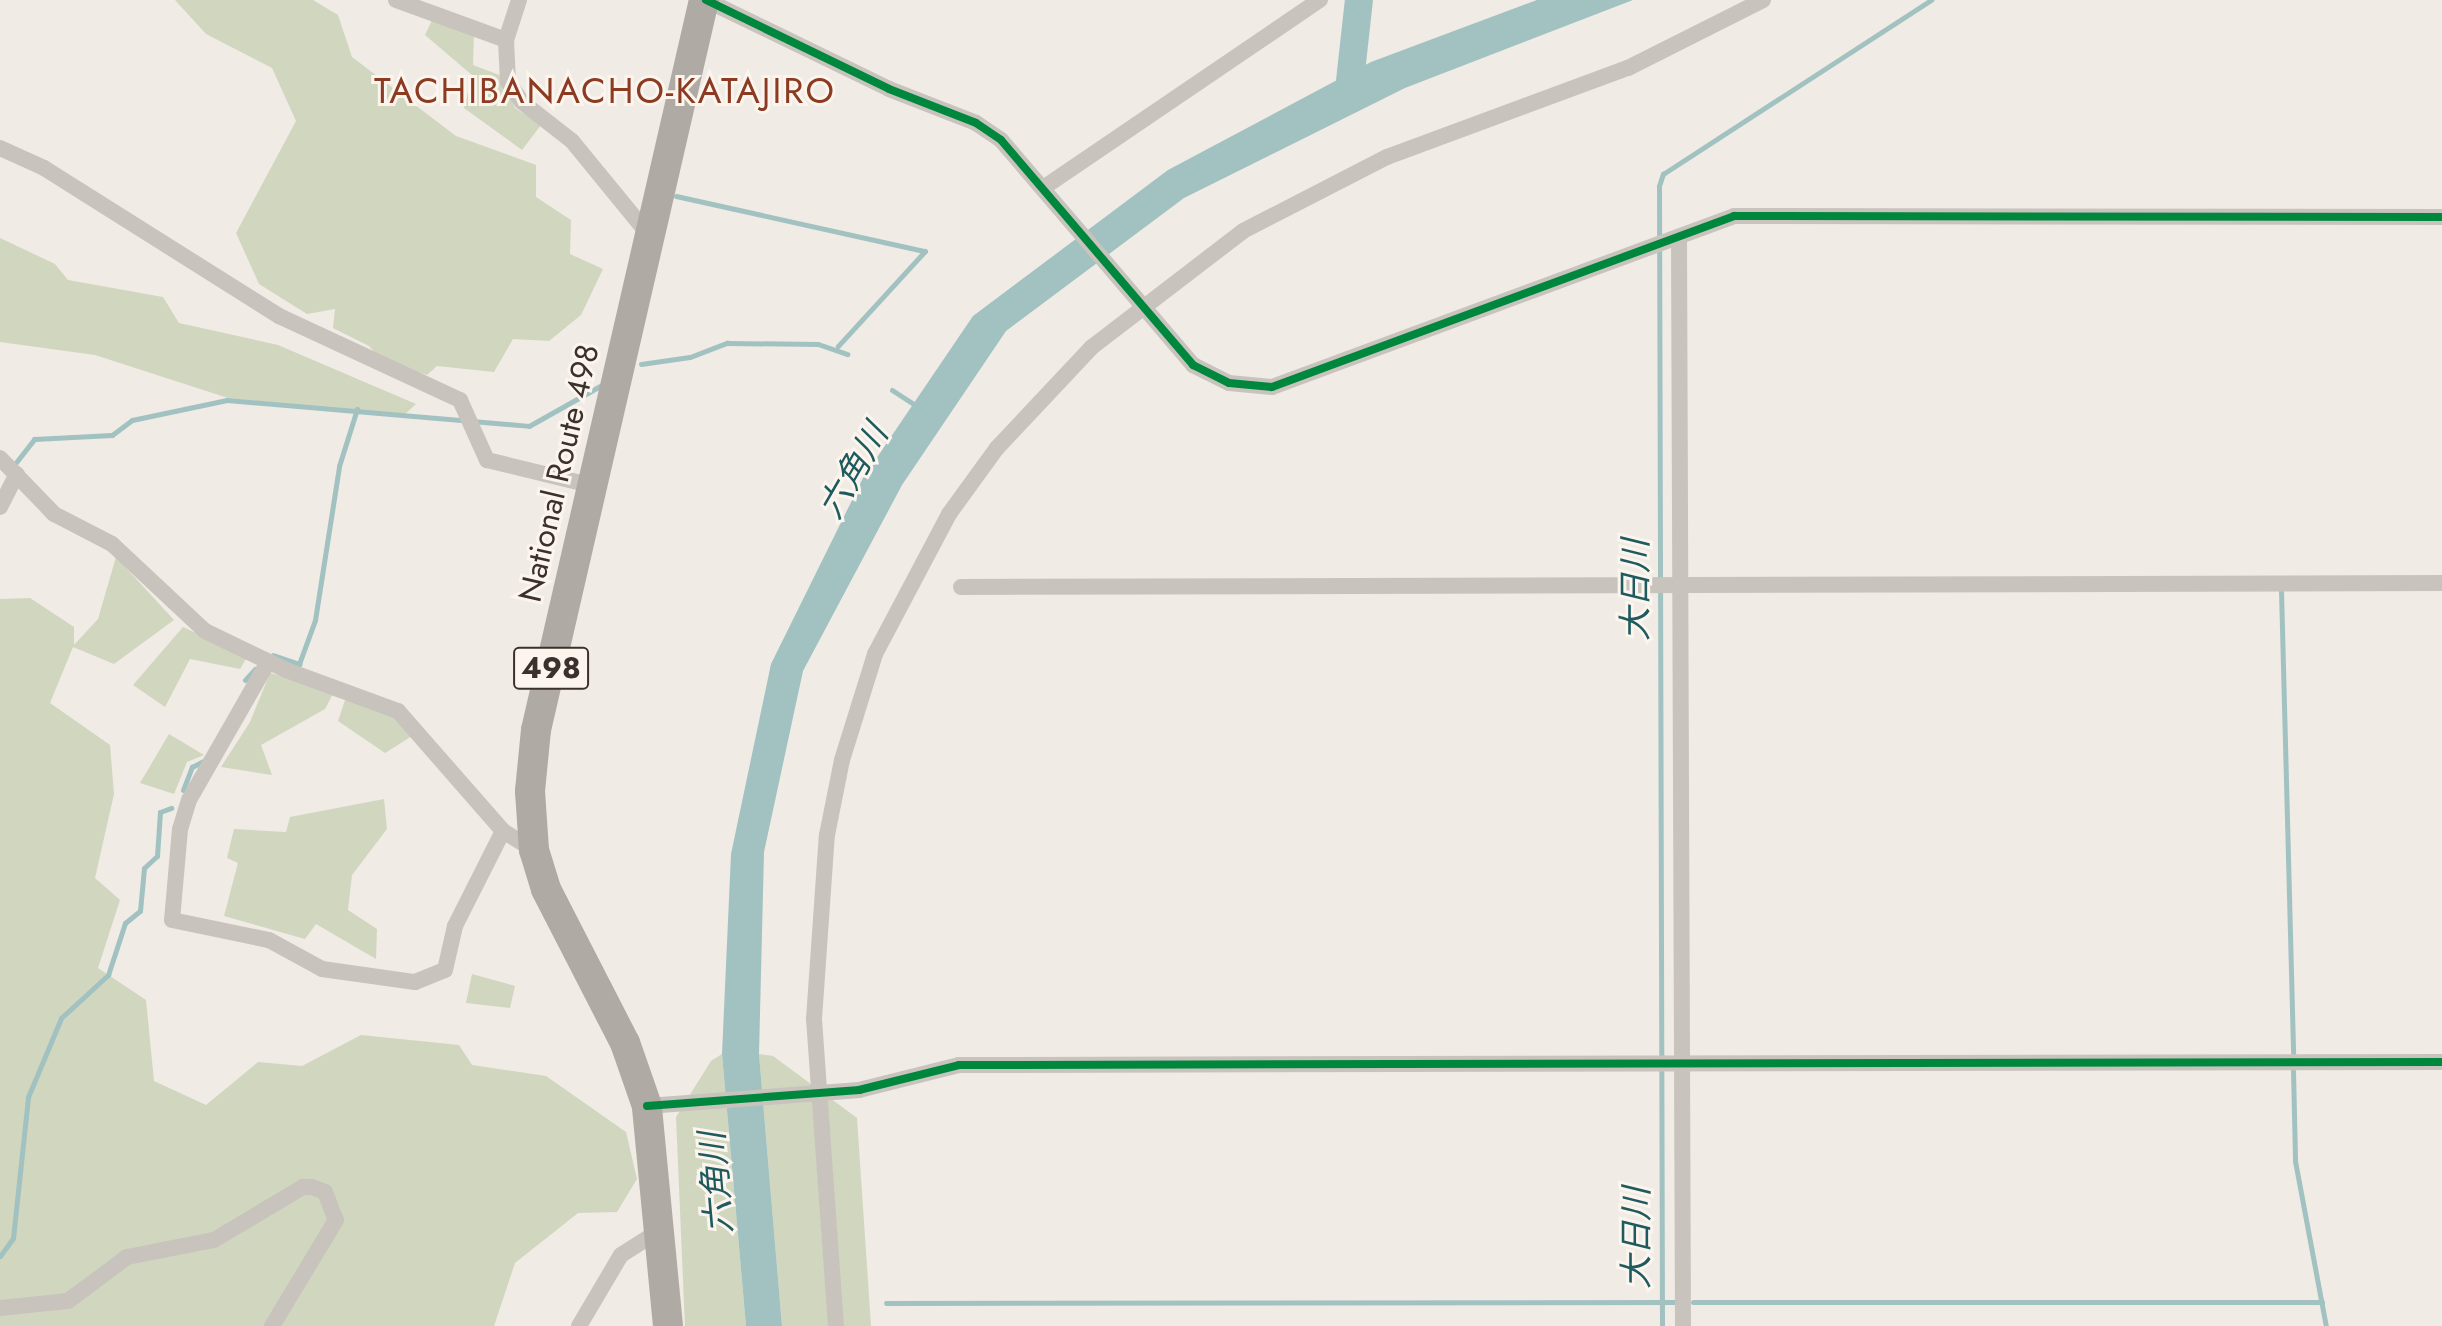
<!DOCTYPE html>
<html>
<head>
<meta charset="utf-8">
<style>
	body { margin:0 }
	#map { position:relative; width:2442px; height:1326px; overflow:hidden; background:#f0ebe5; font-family:Jost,"Noto Sans JP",sans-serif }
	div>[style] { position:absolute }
	.green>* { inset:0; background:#d1d6bf }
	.water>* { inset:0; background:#a1c2c1 }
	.stream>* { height:5px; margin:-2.5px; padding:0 2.5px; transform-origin:2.5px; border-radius:2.5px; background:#a1c2c1 }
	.river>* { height:28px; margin:-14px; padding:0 14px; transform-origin:14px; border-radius:14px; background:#a1c2c1 }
	.street>* { height:16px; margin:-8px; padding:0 8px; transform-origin:8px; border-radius:8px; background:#c9c3be }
	.highway>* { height:30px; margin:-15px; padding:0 15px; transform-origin:15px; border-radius:15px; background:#afaaa4 }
	.cycleway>* { height:8px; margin:-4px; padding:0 4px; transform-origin:4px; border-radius:4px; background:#00873e }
	span { translate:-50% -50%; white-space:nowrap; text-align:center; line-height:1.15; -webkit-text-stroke:6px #fbf5ee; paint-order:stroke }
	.shield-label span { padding:2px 6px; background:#fbf5ee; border:2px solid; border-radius:6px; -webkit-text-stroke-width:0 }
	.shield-label { font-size:30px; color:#3b302b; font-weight:700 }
	.street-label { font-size:32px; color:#3b302b }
	.water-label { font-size:34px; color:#1f5a5e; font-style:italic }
	.quarter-label { font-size:36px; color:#8c3b22; letter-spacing:2px }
</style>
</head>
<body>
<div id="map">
	<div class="green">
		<div style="clip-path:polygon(175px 0,313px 0,338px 15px,352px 57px,456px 136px,536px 165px,536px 197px,571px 220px,570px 254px,603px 269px,581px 315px,549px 341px,513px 339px,494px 372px,437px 366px,427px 375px,382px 361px,369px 346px,333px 328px,335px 309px,307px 314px,259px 284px,236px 233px,296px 121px,272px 68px,206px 34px)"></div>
		<div style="clip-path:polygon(434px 16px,474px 31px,473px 65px,502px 76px,515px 108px,541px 125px,522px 150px,464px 108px,472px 75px,425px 35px)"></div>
		<div style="clip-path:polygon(0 238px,55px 264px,68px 280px,163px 297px,179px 323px,278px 345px,416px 404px,404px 415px,228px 398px,95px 355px,0 342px)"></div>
		<div style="clip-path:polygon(116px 557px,174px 620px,114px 664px,73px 647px,50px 703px,110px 745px,114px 794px,95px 878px,120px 900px,98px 968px,146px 1000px,154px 1081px,206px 1105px,258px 1062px,302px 1066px,361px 1035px,459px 1045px,472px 1065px,546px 1076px,626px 1132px,637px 1179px,617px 1212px,578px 1213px,515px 1263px,494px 1326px,0 1326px,0 599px,30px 598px,74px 627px,74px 645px,98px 619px)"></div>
		<div style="clip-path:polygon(183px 627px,247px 657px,240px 669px,190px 659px,165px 707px,133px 685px)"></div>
		<div style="clip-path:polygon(270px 673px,335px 690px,325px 709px,261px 745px,272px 775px,221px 767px,250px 722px)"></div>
		<div style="clip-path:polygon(346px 697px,388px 712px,412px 736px,385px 753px,338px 721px)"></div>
		<div style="clip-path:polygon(169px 734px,204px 755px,187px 762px,174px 794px,140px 783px)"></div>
		<div style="clip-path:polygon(384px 799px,387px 829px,352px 875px,348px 910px,377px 929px,376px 959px,316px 924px,305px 939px,224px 916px,238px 863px,227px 858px,234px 829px,286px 832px,290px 817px)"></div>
		<div style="clip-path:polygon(472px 974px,515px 986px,510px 1008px,466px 1003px)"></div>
		<div style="clip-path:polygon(722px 1054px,746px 1326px,685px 1326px,676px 1117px,711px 1061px)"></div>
		<div style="clip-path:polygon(759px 1054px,773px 1056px,857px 1118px,871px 1326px,782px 1326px)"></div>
	</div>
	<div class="water">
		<div style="clip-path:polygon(1537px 0,1633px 0,1405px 88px,1184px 198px,1006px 331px,902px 485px,803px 671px,764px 852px,759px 1054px,782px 1326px,746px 1326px,722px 1054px,731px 854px,771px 664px,863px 478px,973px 316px,1168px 170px,1371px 62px)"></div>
	</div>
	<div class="stream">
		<div style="left:676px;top:196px;width:255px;rotate:12.5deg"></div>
		<div style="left:925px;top:251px;width:129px;rotate:132.5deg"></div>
		<div style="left:641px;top:364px;width:49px;rotate:-8.1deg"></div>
		<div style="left:690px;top:357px;width:40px;rotate:-21deg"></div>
		<div style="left:727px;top:343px;width:91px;rotate:0.6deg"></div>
		<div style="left:818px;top:344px;width:31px;rotate:19deg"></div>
		<div style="left:892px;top:390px;width:31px;rotate:33deg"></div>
		<div style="left:14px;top:465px;width:33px;rotate:-52deg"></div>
		<div style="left:34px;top:439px;width:78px;rotate:-2.9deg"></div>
		<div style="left:112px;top:435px;width:25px;rotate:-37deg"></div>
		<div style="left:132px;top:420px;width:97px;rotate:-11.9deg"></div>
		<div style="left:227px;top:400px;width:303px;rotate:4.9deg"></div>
		<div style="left:529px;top:426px;width:81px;rotate:-29.4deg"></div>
		<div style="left:2281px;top:590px;width:463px;rotate:88.5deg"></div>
		<div style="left:273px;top:655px;width:28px;rotate:19deg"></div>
		<div style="left:299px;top:664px;width:47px;rotate:-70deg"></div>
		<div style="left:315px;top:620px;width:156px;rotate:-81.1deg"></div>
		<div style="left:339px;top:466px;width:60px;rotate:-72.5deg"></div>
		<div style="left:245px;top:680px;width:15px;rotate:-48deg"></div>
		<div style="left:183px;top:790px;width:25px;rotate:-69deg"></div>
		<div style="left:192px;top:767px;width:15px;rotate:-28deg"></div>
		<div style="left:2293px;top:1070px;width:91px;rotate:88.7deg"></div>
		<div style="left:2295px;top:1161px;width:168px;rotate:79.4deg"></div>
		<div style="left:0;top:1256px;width:22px;rotate:-54deg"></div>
		<div style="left:13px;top:1238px;width:142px;rotate:-83.9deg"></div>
		<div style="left:28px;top:1097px;width:86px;rotate:-67.3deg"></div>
		<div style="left:61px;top:1018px;width:64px;rotate:-42.5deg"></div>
		<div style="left:108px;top:975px;width:55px;rotate:-71.9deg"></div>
		<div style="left:125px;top:923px;width:19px;rotate:-39deg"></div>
		<div style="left:140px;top:911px;width:43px;rotate:-84.7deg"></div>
		<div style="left:144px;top:868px;width:18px;rotate:-43deg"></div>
		<div style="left:157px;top:856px;width:44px;rotate:-86.1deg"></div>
		<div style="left:160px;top:812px;width:12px;rotate:-20deg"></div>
		<div style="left:1693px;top:1302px;width:629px"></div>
		<div style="left:886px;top:1303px;width:790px;rotate:-0.07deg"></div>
		<div style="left:1662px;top:1326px;width:1140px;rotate:-90.15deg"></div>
		<div style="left:1659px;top:186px;width:13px;rotate:-72deg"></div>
		<div style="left:1663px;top:174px;width:320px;rotate:-33deg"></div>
	</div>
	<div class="river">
		<div style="left:1348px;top:99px;width:100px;rotate:-83.7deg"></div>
	</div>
	<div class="street">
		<div style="left:396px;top:0;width:117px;rotate:20deg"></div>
		<div style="left:519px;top:0;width:42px;rotate:108deg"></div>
		<div style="left:506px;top:40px;width:42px;rotate:87.3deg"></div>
		<div style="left:508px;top:82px;width:24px;rotate:55deg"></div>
		<div style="left:522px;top:102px;width:63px;rotate:38deg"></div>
		<div style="left:572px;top:141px;width:120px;rotate:50.7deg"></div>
		<div style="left:706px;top:0;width:203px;rotate:25.9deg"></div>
		<div style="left:889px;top:89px;width:93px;rotate:21.3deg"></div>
		<div style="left:976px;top:123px;width:30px;rotate:34deg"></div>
		<div style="left:1001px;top:140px;width:296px;rotate:49.5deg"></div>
		<div style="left:1193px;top:365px;width:40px;rotate:26.6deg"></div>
		<div style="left:1229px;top:383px;width:43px;rotate:5.3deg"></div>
		<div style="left:1272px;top:387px;width:493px;rotate:-20.3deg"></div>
		<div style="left:1734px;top:216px;width:708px;rotate:0.08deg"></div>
		<div style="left:0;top:148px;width:48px;rotate:24.4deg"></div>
		<div style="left:44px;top:168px;width:278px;rotate:32.2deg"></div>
		<div style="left:279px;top:316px;width:200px;rotate:24.9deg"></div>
		<div style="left:460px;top:400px;width:66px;rotate:65.8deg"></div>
		<div style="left:487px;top:460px;width:110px;rotate:13.7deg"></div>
		<div style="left:1043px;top:188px;width:335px;rotate:-34.2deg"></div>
		<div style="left:1679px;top:240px;width:1086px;rotate:89.79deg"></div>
		<div style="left:0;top:458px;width:78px;rotate:46deg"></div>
		<div style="left:54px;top:514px;width:65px;rotate:27.3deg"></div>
		<div style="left:112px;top:544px;width:127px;rotate:43.1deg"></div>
		<div style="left:205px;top:631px;width:90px;rotate:25.7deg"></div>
		<div style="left:286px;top:670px;width:119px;rotate:20.1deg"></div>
		<div style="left:398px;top:711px;width:159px;rotate:48.8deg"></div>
		<div style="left:503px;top:831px;width:36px;rotate:32deg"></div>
		<div style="left:0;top:507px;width:37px;rotate:-63deg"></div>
		<div style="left:961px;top:587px;width:1481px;rotate:-0.15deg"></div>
		<div style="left:268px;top:662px;width:159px;rotate:119.8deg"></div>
		<div style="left:189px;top:800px;width:30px;rotate:107deg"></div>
		<div style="left:180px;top:829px;width:91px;rotate:95deg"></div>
		<div style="left:172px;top:920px;width:99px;rotate:11.7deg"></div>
		<div style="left:269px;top:940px;width:60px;rotate:28.7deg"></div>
		<div style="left:322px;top:969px;width:94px;rotate:8deg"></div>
		<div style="left:415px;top:982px;width:32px;rotate:-22deg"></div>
		<div style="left:445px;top:970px;width:45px;rotate:-77.2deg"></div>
		<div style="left:455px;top:926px;width:106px;rotate:-63.2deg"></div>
		<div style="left:647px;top:1106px;width:213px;rotate:-4.3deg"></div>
		<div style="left:859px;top:1090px;width:103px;rotate:-14deg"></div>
		<div style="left:959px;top:1065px;width:1483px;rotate:-0.12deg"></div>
		<div style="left:0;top:1308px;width:68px;rotate:-5.9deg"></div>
		<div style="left:68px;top:1301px;width:74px;rotate:-36.7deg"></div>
		<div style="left:127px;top:1257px;width:89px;rotate:-11.1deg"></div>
		<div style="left:214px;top:1240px;width:104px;rotate:-30.8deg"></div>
		<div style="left:303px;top:1187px;width:9px"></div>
		<div style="left:312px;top:1187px;width:14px;rotate:21deg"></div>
		<div style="left:325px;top:1192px;width:30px;rotate:69deg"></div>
		<div style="left:336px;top:1220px;width:124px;rotate:121.1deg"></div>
		<div style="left:579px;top:1326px;width:82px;rotate:-59.4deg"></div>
		<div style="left:621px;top:1255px;width:49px;rotate:-32.4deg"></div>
		<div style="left:836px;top:1326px;width:308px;rotate:-94.1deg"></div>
		<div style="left:814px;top:1019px;width:184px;rotate:-86deg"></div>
		<div style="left:827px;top:835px;width:76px;rotate:-78.7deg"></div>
		<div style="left:842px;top:760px;width:111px;rotate:-72.7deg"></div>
		<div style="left:875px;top:654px;width:158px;rotate:-62.1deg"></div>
		<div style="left:949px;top:514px;width:82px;rotate:-54deg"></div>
		<div style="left:997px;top:448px;width:139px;rotate:-46.8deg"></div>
		<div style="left:1092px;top:347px;width:190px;rotate:-37.5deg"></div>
		<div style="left:1243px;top:231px;width:162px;rotate:-27.2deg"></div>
		<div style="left:1387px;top:157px;width:257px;rotate:-20.3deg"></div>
		<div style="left:1628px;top:68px;width:151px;rotate:-26.7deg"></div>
	</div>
	<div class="highway">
		<div style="left:668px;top:1326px;width:221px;rotate:-95.5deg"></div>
		<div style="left:647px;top:1106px;width:67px;rotate:-109.2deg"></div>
		<div style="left:625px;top:1043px;width:173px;rotate:-117.2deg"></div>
		<div style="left:546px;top:889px;width:41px;rotate:-107.1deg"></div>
		<div style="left:534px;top:850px;width:59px;rotate:-93.9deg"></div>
		<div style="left:530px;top:791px;width:61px;rotate:-84.4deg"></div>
		<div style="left:536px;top:730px;width:749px;rotate:-77.04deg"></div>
	</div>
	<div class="cycleway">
		<div style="left:706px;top:0;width:203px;rotate:25.9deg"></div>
		<div style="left:889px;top:89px;width:93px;rotate:21.3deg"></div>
		<div style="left:976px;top:123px;width:30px;rotate:34deg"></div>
		<div style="left:1001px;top:140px;width:296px;rotate:49.5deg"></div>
		<div style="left:1193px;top:365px;width:40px;rotate:26.6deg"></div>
		<div style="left:1229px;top:383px;width:43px;rotate:5.3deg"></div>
		<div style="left:1272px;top:387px;width:493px;rotate:-20.3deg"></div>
		<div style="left:1734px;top:216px;width:708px;rotate:0.08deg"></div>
		<div style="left:647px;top:1106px;width:213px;rotate:-4.3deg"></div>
		<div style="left:859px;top:1090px;width:103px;rotate:-14deg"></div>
		<div style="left:959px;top:1065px;width:1483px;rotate:-0.12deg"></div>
	</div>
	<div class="shield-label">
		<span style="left:551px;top:668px">498</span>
	</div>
	<div class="street-label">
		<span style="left:559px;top:473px;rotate:-77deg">National Route 498</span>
	</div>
	<div class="water-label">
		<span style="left:853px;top:471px;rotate:-60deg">六角川</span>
		<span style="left:1636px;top:590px;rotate:-90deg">大日川</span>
		<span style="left:716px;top:1183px;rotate:-95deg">六角川</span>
		<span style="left:1637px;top:1238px;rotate:-90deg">大日川</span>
	</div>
	<div class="quarter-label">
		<span style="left:605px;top:91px">TACHIBANACHO-KATAJIRO</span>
	</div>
</div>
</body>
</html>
